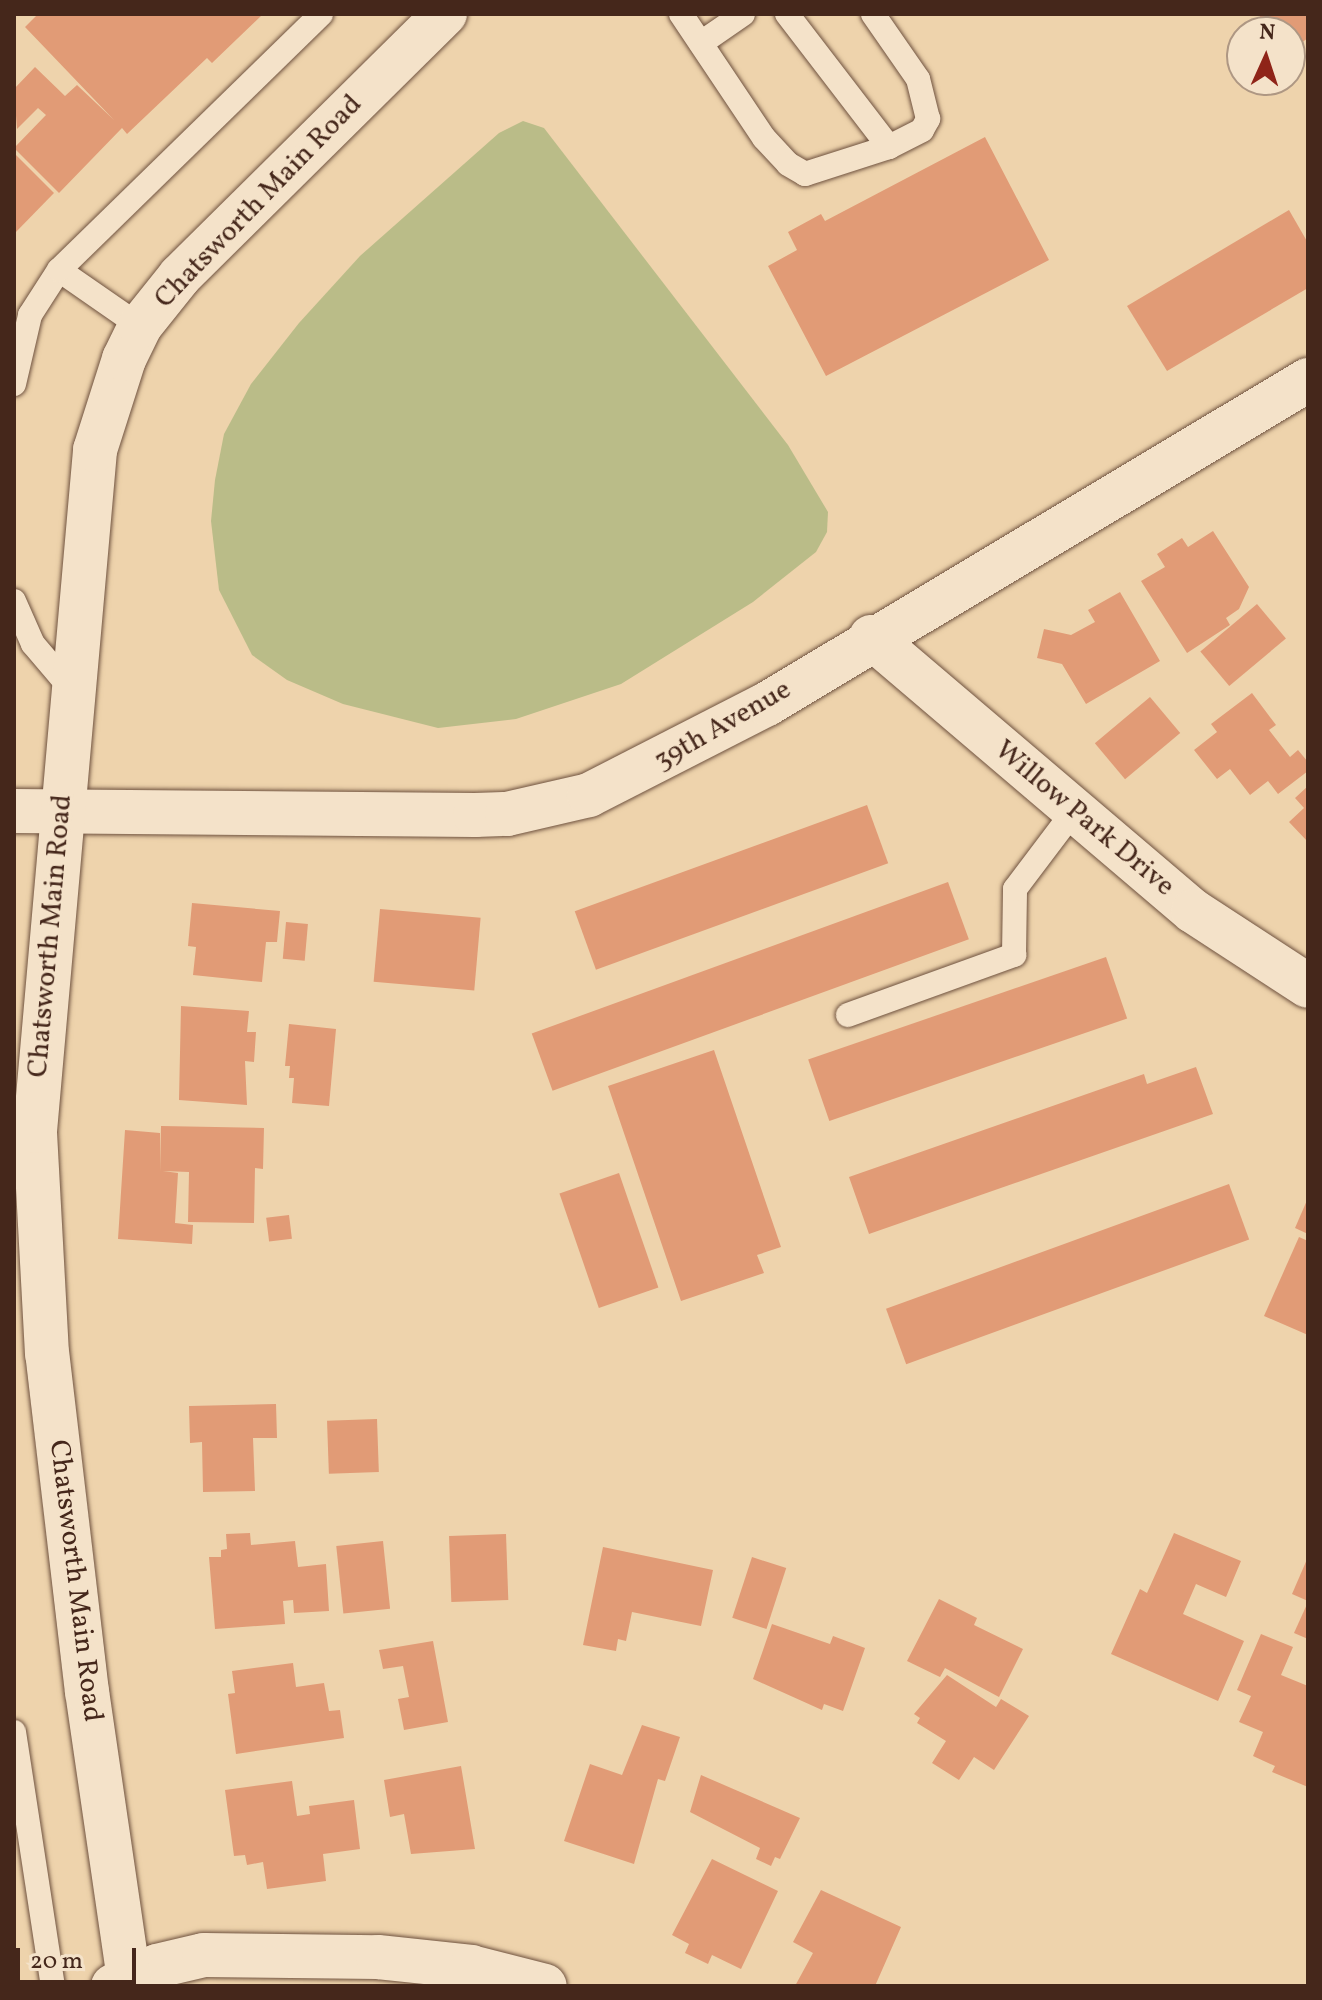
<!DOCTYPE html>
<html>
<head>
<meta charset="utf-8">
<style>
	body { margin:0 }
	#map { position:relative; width:1322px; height:2000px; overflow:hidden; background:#eed3ac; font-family:Vollkorn,serif }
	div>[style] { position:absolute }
	.green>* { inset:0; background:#babc88 }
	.building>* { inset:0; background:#e19b76; transform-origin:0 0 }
	.roads { filter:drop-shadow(0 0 2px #6f523f) drop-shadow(0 0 2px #6f523f) }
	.lane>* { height:24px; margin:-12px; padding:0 12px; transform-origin:12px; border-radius:12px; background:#f4e2c9 }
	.street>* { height:44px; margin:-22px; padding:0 22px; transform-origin:22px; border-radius:22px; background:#f4e2c9 }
	.secondary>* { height:44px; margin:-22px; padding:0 22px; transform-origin:22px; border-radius:22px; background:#f4e2c9 }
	span { translate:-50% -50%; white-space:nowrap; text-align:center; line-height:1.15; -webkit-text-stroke:6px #f4e2c9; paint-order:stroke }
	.street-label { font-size:28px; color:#45271b }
	.frame { position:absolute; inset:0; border:16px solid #45271b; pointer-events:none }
	.north { position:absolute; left:1226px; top:16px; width:80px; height:80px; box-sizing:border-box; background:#f4e2c9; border:2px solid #ae9783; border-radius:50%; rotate:3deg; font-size:22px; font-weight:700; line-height:32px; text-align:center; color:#45271b }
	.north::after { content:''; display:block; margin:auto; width:28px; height:36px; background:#8f2418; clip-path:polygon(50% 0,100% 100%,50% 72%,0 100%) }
	.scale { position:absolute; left:16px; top:1948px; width:120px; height:36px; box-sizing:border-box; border:4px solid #45271b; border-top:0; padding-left:10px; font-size:24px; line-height:28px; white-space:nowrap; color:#45271b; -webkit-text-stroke:6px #f4e2c9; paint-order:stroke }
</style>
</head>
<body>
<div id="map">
	<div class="green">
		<div style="clip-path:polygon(523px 121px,544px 128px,788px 445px,828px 512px,827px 532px,816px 552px,753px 602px,621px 684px,516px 719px,438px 728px,343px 704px,287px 680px,252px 655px,219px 590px,211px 521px,215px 480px,224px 434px,251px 384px,299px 323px,360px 256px,499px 133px)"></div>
	</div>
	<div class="building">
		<div style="clip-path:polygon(38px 14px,263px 14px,212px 63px,207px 58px,127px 134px,122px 128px,59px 193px,14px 148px,46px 115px,38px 108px,17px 129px,14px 89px,35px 67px,65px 96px,77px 85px,114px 120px,25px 27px)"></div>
		<div style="clip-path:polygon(1258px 14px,1308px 14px,1308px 38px,1290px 51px,1290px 32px,1271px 32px)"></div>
		<div style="clip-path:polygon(985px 137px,1049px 260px,826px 376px,768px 266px,797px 250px,788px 232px,821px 214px,825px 221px)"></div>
		<div style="clip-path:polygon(14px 153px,54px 193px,14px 234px)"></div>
		<div style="clip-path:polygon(1289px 210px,1308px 243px,1308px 288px,1167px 371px,1127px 306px)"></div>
		<div style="clip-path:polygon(1213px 531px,1249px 587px,1239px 609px,1226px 618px,1230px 625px,1187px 653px,1141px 581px,1165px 567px,1157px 554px,1182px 538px,1188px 547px)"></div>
		<div style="clip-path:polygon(1120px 592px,1160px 661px,1086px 704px,1062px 664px,1037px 658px,1044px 629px,1071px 635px,1095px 622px,1088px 610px)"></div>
		<div style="left:1257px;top:604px;width:45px;height:74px;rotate:50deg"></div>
		<div style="clip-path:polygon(1252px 693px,1276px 725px,1269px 730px,1290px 757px,1298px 750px,1308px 762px,1308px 771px,1278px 794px,1268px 781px,1250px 795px,1230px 769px,1217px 779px,1194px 750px,1217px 732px,1211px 724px)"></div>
		<div style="left:1150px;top:697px;width:47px;height:72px;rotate:50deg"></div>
		<div style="clip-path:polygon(1308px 786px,1308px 842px,1289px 822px,1304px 808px,1295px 798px)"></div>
		<div style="left:867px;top:805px;width:62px;height:311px;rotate:70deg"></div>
		<div style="left:948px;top:882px;width:61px;height:443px;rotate:70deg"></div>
		<div style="clip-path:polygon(192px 903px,280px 911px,277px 942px,266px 942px,262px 982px,193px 975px,196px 947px,188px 946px)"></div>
		<div style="left:380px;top:909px;width:101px;height:73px;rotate:5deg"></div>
		<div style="left:286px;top:922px;width:22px;height:37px;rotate:5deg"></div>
		<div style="left:1106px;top:957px;width:65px;height:315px;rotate:71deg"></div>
		<div style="clip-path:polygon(181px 1006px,249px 1011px,247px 1032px,256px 1032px,254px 1062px,245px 1061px,247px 1105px,179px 1100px)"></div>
		<div style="clip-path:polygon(289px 1024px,336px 1029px,329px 1106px,292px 1103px,294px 1078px,289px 1078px,290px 1066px,285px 1066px)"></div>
		<div style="clip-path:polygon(714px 1050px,781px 1247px,757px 1255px,764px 1273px,681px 1301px,608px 1086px)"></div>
		<div style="clip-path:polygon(1196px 1067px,1213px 1114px,869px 1234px,849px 1177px,1144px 1074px,1147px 1084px)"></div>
		<div style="clip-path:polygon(161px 1126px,264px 1128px,263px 1169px,255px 1168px,254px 1223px,188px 1222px,189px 1172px,163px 1171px,178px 1173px,175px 1223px,193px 1225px,192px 1244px,118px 1239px,125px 1130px,160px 1133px,160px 1172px)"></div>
		<div style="left:619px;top:1173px;width:121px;height:63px;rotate:71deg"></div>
		<div style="left:1229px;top:1184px;width:59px;height:365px;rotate:70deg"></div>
		<div style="clip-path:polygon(1308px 1198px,1308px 1234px,1295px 1228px)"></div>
		<div style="left:289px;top:1215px;width:24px;height:23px;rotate:83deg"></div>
		<div style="clip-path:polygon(1299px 1237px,1308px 1241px,1308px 1335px,1264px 1316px)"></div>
		<div style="clip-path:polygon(276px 1404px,277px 1438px,253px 1438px,255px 1491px,203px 1492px,202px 1442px,190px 1443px,189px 1406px)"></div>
		<div style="left:377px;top:1419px;width:53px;height:50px;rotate:88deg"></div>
		<div style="clip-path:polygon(250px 1533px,251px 1545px,295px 1541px,298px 1567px,326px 1564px,329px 1611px,294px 1613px,293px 1600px,283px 1601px,285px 1624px,215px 1629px,209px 1557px,221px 1557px,221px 1550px,227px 1549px,226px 1534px)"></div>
		<div style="clip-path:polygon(1174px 1533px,1241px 1561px,1226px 1597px,1196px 1584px,1183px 1614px,1244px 1641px,1218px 1701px,1111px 1654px,1140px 1589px,1147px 1593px)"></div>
		<div style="left:506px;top:1534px;width:66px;height:57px;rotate:88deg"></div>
		<div style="left:383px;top:1541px;width:68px;height:47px;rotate:84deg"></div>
		<div style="clip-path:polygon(603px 1547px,713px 1570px,701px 1626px,632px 1612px,626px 1641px,618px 1639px,616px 1651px,583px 1645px)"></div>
		<div style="left:752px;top:1557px;width:36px;height:64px;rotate:18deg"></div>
		<div style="clip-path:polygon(1308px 1557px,1308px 1601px,1292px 1594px)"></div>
		<div style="clip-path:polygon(939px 1599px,977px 1618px,974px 1625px,1023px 1649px,999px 1697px,945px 1668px,940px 1677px,907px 1661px)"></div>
		<div style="clip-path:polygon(1308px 1602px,1308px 1639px,1294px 1633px)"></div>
		<div style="clip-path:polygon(772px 1624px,830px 1644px,833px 1636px,865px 1648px,843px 1711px,824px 1704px,822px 1710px,753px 1679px)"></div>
		<div style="clip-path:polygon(1261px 1634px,1293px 1647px,1281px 1675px,1308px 1686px,1308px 1787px,1272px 1772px,1275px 1766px,1253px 1756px,1263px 1732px,1239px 1722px,1251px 1696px,1237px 1690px)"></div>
		<div style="clip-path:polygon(433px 1641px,448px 1722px,404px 1730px,398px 1699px,409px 1697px,403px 1666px,383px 1669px,379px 1650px)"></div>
		<div style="clip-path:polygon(293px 1663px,296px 1687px,324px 1683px,329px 1711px,340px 1710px,344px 1738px,236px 1754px,228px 1694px,235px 1693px,232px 1671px)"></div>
		<div style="clip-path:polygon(947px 1675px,996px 1707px,1001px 1699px,1029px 1716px,994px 1770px,974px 1757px,959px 1780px,932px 1763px,946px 1741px,917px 1723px,920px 1718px,914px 1714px)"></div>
		<div style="clip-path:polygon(642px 1725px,680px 1737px,665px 1781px,658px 1779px,634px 1864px,564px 1841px,590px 1764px,622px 1775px)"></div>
		<div style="clip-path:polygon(461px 1766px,475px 1849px,411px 1854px,404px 1814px,390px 1817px,384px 1780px)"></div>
		<div style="clip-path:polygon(701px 1775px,800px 1818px,780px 1859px,775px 1857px,771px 1866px,756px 1859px,760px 1848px,690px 1812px)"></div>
		<div style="clip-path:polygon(292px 1781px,297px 1816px,310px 1814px,309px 1806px,354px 1800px,360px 1849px,323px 1854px,326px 1881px,267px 1889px,263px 1862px,247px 1865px,245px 1855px,234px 1856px,225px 1790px)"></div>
		<div style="clip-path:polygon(712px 1859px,778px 1891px,741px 1969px,712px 1955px,708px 1964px,685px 1953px,689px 1944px,672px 1935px)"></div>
		<div style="clip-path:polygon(821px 1890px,901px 1927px,875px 1986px,795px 1986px,813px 1953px,793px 1942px)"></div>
	</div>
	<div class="roads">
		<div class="lane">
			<div style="left:681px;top:14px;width:149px;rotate:56.2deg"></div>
			<div style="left:764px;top:138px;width:35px;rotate:47deg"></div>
			<div style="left:788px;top:164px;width:20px;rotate:30deg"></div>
			<div style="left:805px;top:174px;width:88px;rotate:-17.8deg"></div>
			<div style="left:889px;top:147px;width:37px;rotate:-27deg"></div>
			<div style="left:922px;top:130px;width:13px;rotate:-61deg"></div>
			<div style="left:928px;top:119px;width:41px;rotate:-104deg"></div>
			<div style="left:918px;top:79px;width:79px;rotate:-124.7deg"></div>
			<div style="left:787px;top:14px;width:168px;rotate:52.5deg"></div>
			<div style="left:701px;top:43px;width:51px;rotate:-34.6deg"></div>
			<div style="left:59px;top:270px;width:98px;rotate:34.7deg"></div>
			<div style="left:14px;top:384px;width:71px;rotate:-76.9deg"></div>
			<div style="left:30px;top:315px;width:54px;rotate:-57.2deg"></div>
			<div style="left:59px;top:270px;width:366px;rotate:-44.3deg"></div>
			<div style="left:14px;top:601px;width:47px;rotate:66.2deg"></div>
			<div style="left:33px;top:644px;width:62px;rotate:49.6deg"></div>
			<div style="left:848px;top:1015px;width:177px;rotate:-19.9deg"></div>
			<div style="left:1014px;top:955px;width:66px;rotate:-89.1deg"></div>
			<div style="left:1015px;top:889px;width:98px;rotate:-52.9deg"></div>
			<div style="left:14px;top:1732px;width:257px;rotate:81.3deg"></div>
		</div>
		<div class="street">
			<div style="left:871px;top:637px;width:423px;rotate:40.4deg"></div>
			<div style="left:1193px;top:911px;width:137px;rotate:33.1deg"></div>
			<div style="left:14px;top:811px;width:461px;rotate:0.5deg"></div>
			<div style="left:475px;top:815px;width:32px;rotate:-2deg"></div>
			<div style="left:507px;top:814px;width:84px;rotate:-13deg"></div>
			<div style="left:589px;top:795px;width:200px;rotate:-27.1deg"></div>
			<div style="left:767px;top:704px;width:631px;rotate:-30.92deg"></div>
			<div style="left:113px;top:1986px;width:48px;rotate:-24.4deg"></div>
			<div style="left:157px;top:1966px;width:48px;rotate:-13.2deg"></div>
			<div style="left:204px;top:1955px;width:174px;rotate:0.7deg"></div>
			<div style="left:378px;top:1957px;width:94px;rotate:6.1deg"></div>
			<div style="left:471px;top:1967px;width:76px;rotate:14.4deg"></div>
		</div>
		<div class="secondary">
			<div style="left:130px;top:1986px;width:297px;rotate:-98.3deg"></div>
			<div style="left:87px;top:1692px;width:340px;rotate:-96.7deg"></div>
			<div style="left:47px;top:1354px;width:223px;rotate:-93.1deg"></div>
			<div style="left:35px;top:1131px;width:684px;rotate:-84.96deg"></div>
			<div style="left:95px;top:450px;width:96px;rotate:-72.3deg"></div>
			<div style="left:124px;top:359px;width:37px;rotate:-64deg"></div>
			<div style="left:140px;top:326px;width:64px;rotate:-51.3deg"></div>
			<div style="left:180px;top:276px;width:373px;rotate:-44.7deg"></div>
		</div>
	</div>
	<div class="street-label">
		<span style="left:259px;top:202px;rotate:-46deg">Chatsworth Main Road</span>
		<span style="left:723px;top:726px;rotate:-30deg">39th Avenue</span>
		<span style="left:1084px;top:819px;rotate:40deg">Willow Park Drive</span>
		<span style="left:51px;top:936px;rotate:-85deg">Chatsworth Main Road</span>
		<span style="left:75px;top:1581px;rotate:83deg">Chatsworth Main Road</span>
	</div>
	<div class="frame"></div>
	<div class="north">N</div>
	<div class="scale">20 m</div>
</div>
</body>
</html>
